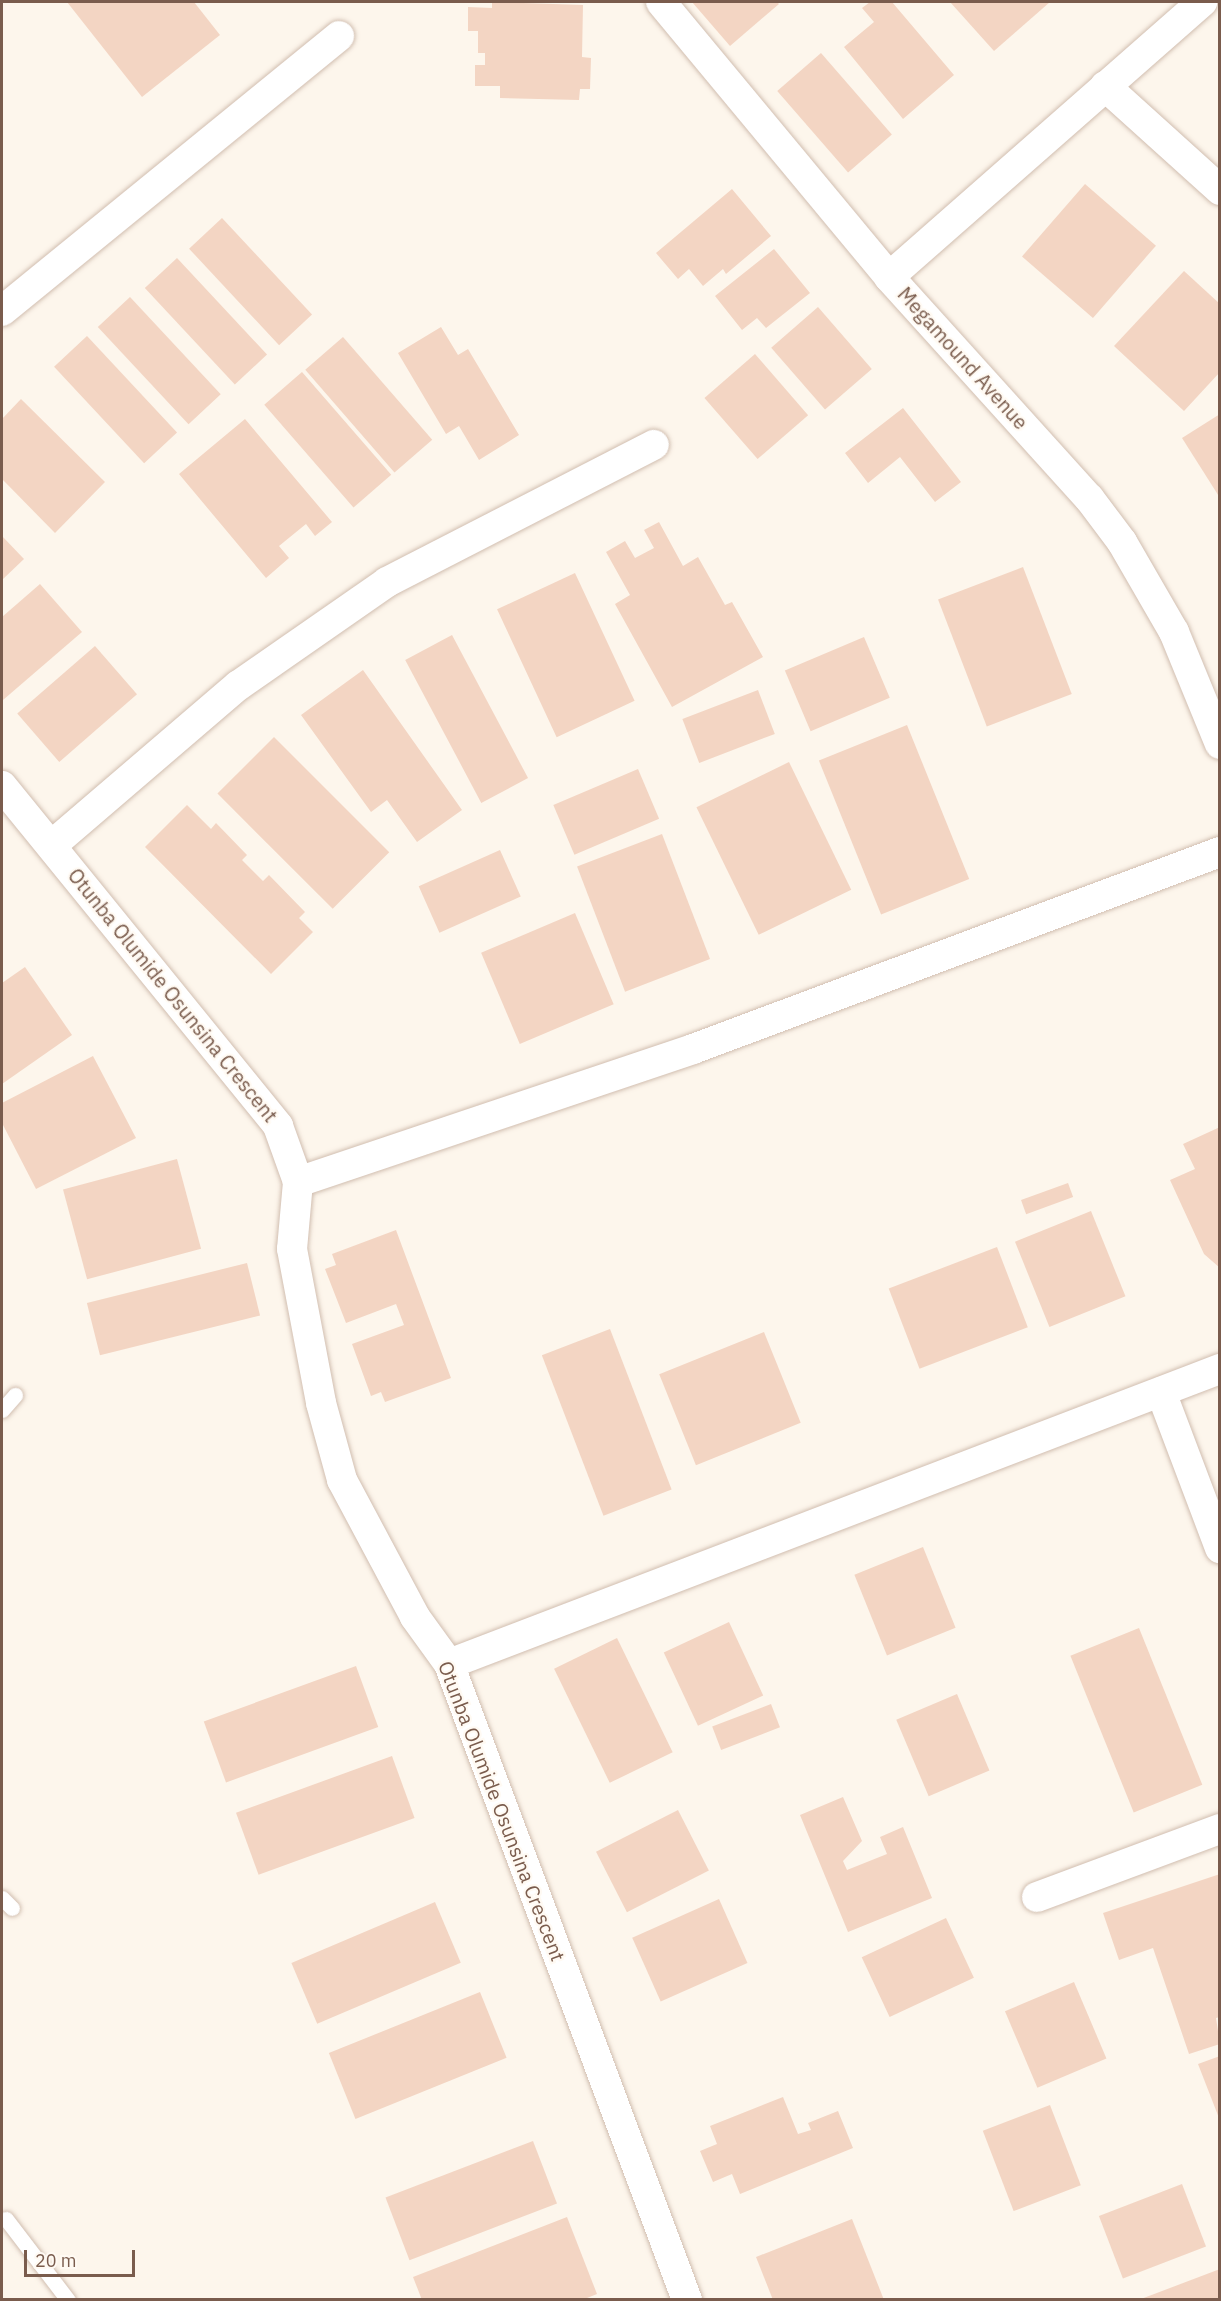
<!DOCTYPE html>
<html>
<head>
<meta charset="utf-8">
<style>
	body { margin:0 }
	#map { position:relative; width:1221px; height:2301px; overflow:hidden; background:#fdf6ec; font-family:"IBM Plex Sans",sans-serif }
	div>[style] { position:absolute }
	.building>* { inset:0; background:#f3d5c3; transform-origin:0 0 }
	.roads { filter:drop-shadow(0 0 2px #d1beb0) drop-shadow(0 0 2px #d1beb0) }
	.lane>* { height:15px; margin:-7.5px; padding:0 7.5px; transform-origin:7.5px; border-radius:7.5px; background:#fff }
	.street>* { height:30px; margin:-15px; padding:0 15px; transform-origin:15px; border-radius:15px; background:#fff }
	span { translate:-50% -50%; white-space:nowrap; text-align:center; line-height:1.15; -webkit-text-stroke:4.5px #fffaf3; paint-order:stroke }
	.street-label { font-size:20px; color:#7a5c4d }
	.frame { position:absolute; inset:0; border:3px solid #7a5c4d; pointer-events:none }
	.scale { position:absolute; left:24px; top:2250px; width:111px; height:27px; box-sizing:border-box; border:3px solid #7a5c4d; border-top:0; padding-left:8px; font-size:18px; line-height:21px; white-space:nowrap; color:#7a5c4d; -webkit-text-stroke:4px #fffaf3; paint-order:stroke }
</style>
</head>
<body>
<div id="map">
	<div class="building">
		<div style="clip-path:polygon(67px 2px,194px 2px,220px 35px,142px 97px)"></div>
		<div style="clip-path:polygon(492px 2px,583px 5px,582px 57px,591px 58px,590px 89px,580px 89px,579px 100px,500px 98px,500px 86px,475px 86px,475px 65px,485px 65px,485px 53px,478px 53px,478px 31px,468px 31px,468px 7px,492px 8px)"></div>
		<div style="clip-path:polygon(692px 2px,777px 2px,779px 4px,730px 46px)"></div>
		<div style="clip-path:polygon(870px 2px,892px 2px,954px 75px,903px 119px,844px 47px,874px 22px,862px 8px)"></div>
		<div style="clip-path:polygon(950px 2px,1050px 2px,994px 51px)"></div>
		<div style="left:821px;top:53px;width:108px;height:58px;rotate:49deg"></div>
		<div style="left:1085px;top:184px;width:94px;height:96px;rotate:41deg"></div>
		<div style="clip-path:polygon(732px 189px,771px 236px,726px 274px,723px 269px,703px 286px,689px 269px,678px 279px,656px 253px)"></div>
		<div style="left:222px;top:218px;width:132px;height:45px;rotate:47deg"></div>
		<div style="clip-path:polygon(774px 249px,810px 293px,766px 328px,757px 318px,742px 330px,715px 296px)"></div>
		<div style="left:177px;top:258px;width:132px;height:44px;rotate:47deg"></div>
		<div style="clip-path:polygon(1184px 271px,1220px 304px,1220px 372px,1184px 411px,1114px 346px)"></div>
		<div style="left:130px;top:297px;width:133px;height:44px;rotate:47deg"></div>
		<div style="left:818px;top:307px;width:82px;height:62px;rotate:49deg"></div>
		<div style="clip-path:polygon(441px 327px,458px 355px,468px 349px,519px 435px,479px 460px,459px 426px,446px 434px,398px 353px)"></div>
		<div style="left:87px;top:336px;width:132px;height:45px;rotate:47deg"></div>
		<div style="left:343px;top:337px;width:136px;height:50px;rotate:49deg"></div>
		<div style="left:755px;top:354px;width:81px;height:67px;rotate:49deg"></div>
		<div style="left:302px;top:372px;width:136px;height:50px;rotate:49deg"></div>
		<div style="clip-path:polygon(21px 399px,105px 482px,55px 533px,2px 479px,2px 419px)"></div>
		<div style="clip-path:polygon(903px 408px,961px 482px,935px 502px,900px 457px,868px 483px,845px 453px)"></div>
		<div style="clip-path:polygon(1220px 414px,1220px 498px,1182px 438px)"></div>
		<div style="clip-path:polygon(245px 419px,332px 522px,315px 536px,306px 524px,279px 546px,289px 558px,266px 578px,179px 474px)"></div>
		<div style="clip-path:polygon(659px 522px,683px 566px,698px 557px,725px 605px,732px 602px,763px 657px,672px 707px,615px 604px,630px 595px,606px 552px,625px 541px,635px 558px,654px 548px,644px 530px)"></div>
		<div style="clip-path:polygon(2px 536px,24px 559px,2px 580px)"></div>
		<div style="left:1023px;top:567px;width:136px;height:91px;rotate:69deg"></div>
		<div style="left:575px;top:573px;width:141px;height:86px;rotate:65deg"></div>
		<div style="clip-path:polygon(40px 584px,82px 632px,3px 700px,2px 617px)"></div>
		<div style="left:452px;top:635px;width:162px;height:53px;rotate:62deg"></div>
		<div style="left:864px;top:637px;width:66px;height:86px;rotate:67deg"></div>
		<div style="left:95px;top:646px;width:64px;height:103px;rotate:49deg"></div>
		<div style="clip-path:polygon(363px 670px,462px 810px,417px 842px,387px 800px,371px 812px,301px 715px)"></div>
		<div style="left:758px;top:690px;width:47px;height:81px;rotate:69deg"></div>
		<div style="left:907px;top:725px;width:166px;height:95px;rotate:68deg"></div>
		<div style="left:274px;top:737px;width:163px;height:80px;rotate:45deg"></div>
		<div style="left:789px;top:762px;width:142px;height:103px;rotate:64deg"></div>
		<div style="left:638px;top:769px;width:54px;height:92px;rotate:67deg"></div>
		<div style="clip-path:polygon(187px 805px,211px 829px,216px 823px,247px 855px,242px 860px,263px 881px,269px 875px,305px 912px,299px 918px,313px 932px,271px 974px,145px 847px)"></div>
		<div style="left:662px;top:834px;width:134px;height:91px;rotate:69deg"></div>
		<div style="left:500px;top:850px;width:51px;height:89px;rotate:66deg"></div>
		<div style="left:575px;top:913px;width:99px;height:102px;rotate:67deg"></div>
		<div style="clip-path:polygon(25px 967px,72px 1035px,2px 1084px,2px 983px)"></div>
		<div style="clip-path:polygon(93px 1056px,136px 1138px,36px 1189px,2px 1123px,2px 1103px)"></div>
		<div style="clip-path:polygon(1220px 1127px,1220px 1268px,1204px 1254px,1170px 1180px,1195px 1169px,1183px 1144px)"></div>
		<div style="left:177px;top:1159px;width:93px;height:118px;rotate:75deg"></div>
		<div style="left:1068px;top:1183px;width:15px;height:50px;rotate:70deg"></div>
		<div style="left:1091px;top:1211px;width:92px;height:82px;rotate:68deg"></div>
		<div style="clip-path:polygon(396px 1230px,451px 1378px,385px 1402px,381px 1392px,371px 1396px,352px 1344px,404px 1325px,396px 1304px,346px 1323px,325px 1269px,336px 1265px,332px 1254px)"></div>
		<div style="left:997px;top:1247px;width:86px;height:116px;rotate:69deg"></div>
		<div style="left:247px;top:1263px;width:54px;height:165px;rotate:76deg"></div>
		<div style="left:610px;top:1329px;width:172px;height:73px;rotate:69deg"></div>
		<div style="left:764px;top:1332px;width:98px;height:113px;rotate:68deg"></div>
		<div style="left:923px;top:1547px;width:87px;height:74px;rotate:68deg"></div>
		<div style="left:729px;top:1622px;width:81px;height:72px;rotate:65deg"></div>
		<div style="left:1139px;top:1628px;width:169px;height:74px;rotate:68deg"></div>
		<div style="left:617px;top:1638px;width:127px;height:70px;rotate:64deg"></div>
		<div style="left:356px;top:1666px;width:65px;height:162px;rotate:70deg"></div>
		<div style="left:957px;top:1694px;width:83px;height:66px;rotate:67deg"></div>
		<div style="left:771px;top:1704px;width:25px;height:63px;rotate:69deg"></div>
		<div style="left:392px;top:1756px;width:66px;height:166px;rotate:70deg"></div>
		<div style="clip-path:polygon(843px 1797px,862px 1841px,843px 1861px,847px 1870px,887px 1854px,880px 1837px,903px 1827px,932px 1898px,848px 1932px,800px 1815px)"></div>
		<div style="left:678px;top:1810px;width:68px;height:92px;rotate:63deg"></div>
		<div style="clip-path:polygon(1220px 1874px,1220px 2017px,1216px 2018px,1220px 2044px,1189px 2054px,1153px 1948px,1119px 1960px,1103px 1913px)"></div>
		<div style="left:719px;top:1899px;width:70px;height:95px;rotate:66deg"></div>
		<div style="left:435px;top:1902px;width:66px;height:156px;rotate:67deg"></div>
		<div style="left:946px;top:1918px;width:66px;height:93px;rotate:65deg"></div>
		<div style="left:1074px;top:1982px;width:83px;height:75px;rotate:67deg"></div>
		<div style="left:480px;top:1992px;width:71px;height:163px;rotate:68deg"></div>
		<div style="clip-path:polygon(1220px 2056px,1220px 2118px,1219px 2118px,1198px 2064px)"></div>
		<div style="clip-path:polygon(783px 2097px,798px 2134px,811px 2130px,808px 2123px,838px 2111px,853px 2148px,740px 2194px,732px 2174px,713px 2182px,700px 2151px,717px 2144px,710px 2126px)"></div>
		<div style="left:1050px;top:2105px;width:86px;height:72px;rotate:69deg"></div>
		<div style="left:533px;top:2141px;width:67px;height:158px;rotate:69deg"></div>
		<div style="left:1182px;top:2184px;width:67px;height:89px;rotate:69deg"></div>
		<div style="clip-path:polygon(567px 2217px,597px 2294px,582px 2300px,422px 2300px,413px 2277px)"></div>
		<div style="clip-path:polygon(852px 2219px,884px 2300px,773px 2300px,756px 2257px)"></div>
		<div style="clip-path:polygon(1220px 2269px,1220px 2300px,1141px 2300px,1141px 2299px)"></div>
	</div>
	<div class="roads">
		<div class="lane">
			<div style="left:2px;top:1410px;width:20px;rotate:-49deg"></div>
			<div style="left:2px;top:1898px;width:14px;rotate:45deg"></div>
			<div style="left:6px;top:2219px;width:102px;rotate:52.6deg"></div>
		</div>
		<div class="street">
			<div style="left:661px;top:2px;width:357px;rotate:50.3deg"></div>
			<div style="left:889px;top:277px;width:298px;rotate:47.9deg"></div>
			<div style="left:1089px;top:498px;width:55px;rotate:53.1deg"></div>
			<div style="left:1122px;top:542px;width:104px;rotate:60deg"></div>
			<div style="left:1174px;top:632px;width:121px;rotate:67.7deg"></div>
			<div style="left:1105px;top:86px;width:155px;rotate:42.1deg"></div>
			<div style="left:889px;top:277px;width:417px;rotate:-41.3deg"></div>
			<div style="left:2px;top:311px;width:435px;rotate:-39.2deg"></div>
			<div style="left:2px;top:786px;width:438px;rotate:50.9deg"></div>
			<div style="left:278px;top:1126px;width:59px;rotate:70.3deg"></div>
			<div style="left:298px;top:1182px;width:67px;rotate:95.1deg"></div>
			<div style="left:292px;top:1249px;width:157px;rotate:79.3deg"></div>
			<div style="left:321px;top:1403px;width:80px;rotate:74.7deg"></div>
			<div style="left:342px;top:1480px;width:155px;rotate:61.9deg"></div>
			<div style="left:415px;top:1617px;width:58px;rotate:54.1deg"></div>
			<div style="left:449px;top:1664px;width:679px;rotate:69.48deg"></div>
			<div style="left:52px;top:845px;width:246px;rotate:-40.6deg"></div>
			<div style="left:239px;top:685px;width:180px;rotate:-34.8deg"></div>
			<div style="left:387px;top:582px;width:300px;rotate:-27.2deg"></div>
			<div style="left:298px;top:1182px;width:417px;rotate:-18.6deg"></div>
			<div style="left:693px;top:1049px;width:563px;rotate:-20.5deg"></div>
			<div style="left:1161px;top:1392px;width:167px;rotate:69.3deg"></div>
			<div style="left:449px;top:1664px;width:826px;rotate:-20.94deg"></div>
			<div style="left:1037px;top:1897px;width:195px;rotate:-20.4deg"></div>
		</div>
	</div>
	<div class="street-label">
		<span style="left:963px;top:358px;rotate:48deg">Megamound Avenue</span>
		<span style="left:173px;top:995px;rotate:51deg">Otunba Olumide Osunsina Crescent</span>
		<span style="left:502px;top:1811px;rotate:69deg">Otunba Olumide Osunsina Crescent</span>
	</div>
	<div class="frame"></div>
	<div class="scale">20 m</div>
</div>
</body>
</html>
